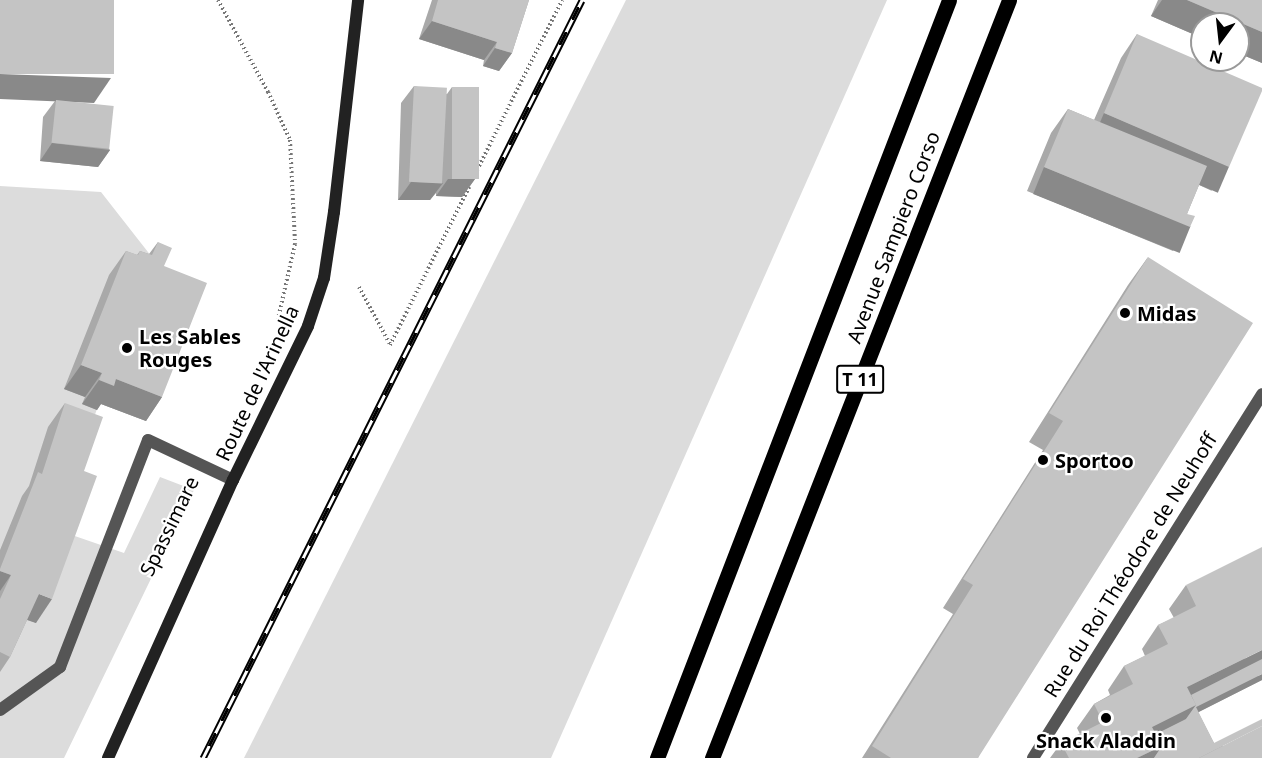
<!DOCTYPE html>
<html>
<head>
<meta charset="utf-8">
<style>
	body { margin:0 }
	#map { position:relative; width:1262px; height:758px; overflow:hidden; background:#fff; font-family:"Noto Sans",sans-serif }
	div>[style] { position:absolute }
	.green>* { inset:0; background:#dcdcdc }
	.path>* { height:4px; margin-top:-2px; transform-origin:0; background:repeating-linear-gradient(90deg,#777 0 1.5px,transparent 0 4.5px) }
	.lane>* { height:12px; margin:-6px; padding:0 6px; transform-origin:6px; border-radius:6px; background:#555 }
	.street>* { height:12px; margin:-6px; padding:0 6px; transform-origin:6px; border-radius:6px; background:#555 }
	.secondary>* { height:12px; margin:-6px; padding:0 6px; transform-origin:6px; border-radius:6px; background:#222 }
	.primary>* { height:15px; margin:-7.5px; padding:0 7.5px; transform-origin:7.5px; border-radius:7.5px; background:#000 }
	.rail>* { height:7px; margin-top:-3.5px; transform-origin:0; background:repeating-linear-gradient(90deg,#fff 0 14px,#000 0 28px); box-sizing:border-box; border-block:2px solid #000 }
	.wall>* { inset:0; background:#a9a9a9 }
	.shaded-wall>* { inset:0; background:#898989; transform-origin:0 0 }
	.building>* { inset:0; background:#c4c4c4; transform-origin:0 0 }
	.dots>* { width:16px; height:16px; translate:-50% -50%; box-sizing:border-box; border:3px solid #fff; border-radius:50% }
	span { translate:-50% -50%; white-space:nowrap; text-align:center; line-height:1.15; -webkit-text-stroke:4.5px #fff; paint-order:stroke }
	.shield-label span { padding:2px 4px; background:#fff; border:2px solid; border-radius:4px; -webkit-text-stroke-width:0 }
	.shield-label { font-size:18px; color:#000; font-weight:700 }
	.street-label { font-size:20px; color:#000 }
	.poi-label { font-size:20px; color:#000; font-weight:700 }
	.left { translate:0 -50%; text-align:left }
	.north { position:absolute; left:1190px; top:12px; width:60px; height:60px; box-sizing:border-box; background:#fff; border:2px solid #999; border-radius:50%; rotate:195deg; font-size:16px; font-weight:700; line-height:24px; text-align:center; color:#000 }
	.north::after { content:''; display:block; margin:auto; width:21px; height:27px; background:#000; clip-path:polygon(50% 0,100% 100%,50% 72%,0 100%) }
</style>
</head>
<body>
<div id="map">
	<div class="green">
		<div style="clip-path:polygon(626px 0,887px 0,551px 758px,244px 758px)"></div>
		<div style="clip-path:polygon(0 186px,101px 192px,191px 307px,146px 421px,99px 403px,86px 441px,69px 534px,124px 553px,160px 477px,194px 490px,64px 758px,0 758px)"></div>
	</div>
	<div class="path">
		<div style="left:218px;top:0;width:105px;rotate:61.5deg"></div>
		<div style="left:268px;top:92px;width:53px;rotate:65.4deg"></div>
		<div style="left:290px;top:140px;width:104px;rotate:87.2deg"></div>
		<div style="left:295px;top:244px;width:77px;rotate:102.8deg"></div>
		<div style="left:473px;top:178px;width:199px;rotate:-63.4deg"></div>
		<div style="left:359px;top:287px;width:65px;rotate:61.5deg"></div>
		<div style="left:390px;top:345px;width:177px;rotate:-63.4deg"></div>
	</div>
	<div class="lane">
		<div style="left:0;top:710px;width:74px;rotate:-35.6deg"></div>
		<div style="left:60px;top:667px;width:243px;rotate:-68.8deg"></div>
		<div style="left:148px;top:440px;width:94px;rotate:25.2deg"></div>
	</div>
	<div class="street">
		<div style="left:1033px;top:758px;width:430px;rotate:-57.8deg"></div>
	</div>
	<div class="secondary">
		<div style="left:108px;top:758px;width:305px;rotate:-65.8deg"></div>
		<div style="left:233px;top:480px;width:171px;rotate:-64deg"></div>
		<div style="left:308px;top:326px;width:51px;rotate:-71.6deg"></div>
		<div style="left:324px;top:278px;width:67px;rotate:-81.4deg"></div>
		<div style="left:334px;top:212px;width:213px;rotate:-83.5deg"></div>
	</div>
	<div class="primary">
		<div style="left:657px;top:758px;width:812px;rotate:-68.93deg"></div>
		<div style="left:712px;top:758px;width:814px;rotate:-68.6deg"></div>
	</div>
	<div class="rail">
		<div style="left:203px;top:758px;width:847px;rotate:-63.43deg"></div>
	</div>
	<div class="wall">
		<div style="clip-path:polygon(432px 0,529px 0,512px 53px,499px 71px,483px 66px,484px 60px,419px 39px)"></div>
		<div style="clip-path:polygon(1158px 0,1262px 0,1262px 63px,1238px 53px,1238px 24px,1202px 24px,1202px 38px,1151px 16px)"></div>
		<div style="clip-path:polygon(1137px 34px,1212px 191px,1199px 185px,1187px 214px,1190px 227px,1173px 251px,1027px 191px,1051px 133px,1068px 109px,1094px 120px,1121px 58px)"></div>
		<div style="clip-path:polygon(414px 86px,447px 94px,452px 87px,475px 179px,462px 197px,436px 196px,436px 193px,430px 200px,398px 200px,401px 103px)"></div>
		<div style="clip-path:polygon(55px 101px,94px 103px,74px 102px,110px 150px,98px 167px,40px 161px,43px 117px)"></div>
		<div style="clip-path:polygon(158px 242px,164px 266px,162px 397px,146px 421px,101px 404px,97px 410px,82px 404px,85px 397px,64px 389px,109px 275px,126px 251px,137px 255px,140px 251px,149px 254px)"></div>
		<div style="clip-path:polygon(1148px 257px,978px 758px,862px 758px,953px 614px,943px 608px,1043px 450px,1029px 442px,1128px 285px)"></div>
		<div style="clip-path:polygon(65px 403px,36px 623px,27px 620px,10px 657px,0 672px,0 550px,22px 496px,29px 486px,48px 427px)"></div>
		<div style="clip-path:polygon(1186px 585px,1262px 680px,1198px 712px,1214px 743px,1262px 758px,1050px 758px,1061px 743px,1080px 734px,1077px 728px,1094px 704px,1110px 695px,1108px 690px,1124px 666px,1145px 656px,1142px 649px,1158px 625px,1174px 618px,1169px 609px)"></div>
	</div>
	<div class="shaded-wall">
		<div style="clip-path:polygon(1162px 0,1187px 0,1262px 32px,1262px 63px,1238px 53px,1238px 24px,1202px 24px,1202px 38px,1151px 16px)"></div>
		<div style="clip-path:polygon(432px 21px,497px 42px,484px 60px,419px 39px)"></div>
		<div style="clip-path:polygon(495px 48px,512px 53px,499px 71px,483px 66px)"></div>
		<div style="clip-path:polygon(0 74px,111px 78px,94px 103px,0 99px)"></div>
		<div style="left:1104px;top:113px;width:136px;height:29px;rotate:23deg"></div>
		<div style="clip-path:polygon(52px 143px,110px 150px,98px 167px,40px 161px)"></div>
		<div style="left:1044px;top:167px;width:158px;height:29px;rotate:22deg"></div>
		<div style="clip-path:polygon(448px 179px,475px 179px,462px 197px,436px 196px)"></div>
		<div style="clip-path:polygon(411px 182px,443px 183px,430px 200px,398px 200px)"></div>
		<div style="clip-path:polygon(81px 365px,102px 373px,85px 397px,64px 389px)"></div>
		<div style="clip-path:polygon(116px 379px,162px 397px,146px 421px,101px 404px,97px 410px,82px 404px,99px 380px)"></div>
		<div style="clip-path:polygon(0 571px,11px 575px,0 591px)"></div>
		<div style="clip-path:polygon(39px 594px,52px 599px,36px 623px,22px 618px)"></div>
		<div style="clip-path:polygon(1262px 650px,1262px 665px,1179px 707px,1187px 687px)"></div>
		<div style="clip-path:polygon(1262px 674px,1262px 680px,1189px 717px,1196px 707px)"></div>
		<div style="clip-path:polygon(1196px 705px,1179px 729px,1145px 746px,1152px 727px)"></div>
		<div style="clip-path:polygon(1162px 746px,1154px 758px,1137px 758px)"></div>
	</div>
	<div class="building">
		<div style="left:0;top:0;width:114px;height:74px"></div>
		<div style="clip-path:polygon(438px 0,529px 0,512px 53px,495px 48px,497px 42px,432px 21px)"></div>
		<div style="clip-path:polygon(1187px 0,1262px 0,1262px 32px)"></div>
		<div style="clip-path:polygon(1137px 34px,1262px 88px,1262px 91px,1229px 167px,1104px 113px)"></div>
		<div style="left:414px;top:86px;width:33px;height:96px;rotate:3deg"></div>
		<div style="left:452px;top:87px;width:27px;height:92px"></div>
		<div style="left:56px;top:100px;width:58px;height:43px;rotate:6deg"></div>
		<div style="clip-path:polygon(1068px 109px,1207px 166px,1187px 214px,1195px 216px,1190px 227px,1044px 167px)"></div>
		<div style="clip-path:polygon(158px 242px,172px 248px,164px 266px,207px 283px,162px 397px,116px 379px,114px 386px,99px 380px,102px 373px,81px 365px,126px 251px,138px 255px,140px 251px,152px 255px)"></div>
		<div style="clip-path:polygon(1148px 257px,1253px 323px,978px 758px,891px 758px,872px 746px,973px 585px,963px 579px,1063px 421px,1049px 413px)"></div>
		<div style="clip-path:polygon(65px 403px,103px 417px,84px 471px,97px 476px,52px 599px,39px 594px,10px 657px,0 652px,0 599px,11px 575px,0 571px,0 569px,38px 472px,42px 474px)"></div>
		<div style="clip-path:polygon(1262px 547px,1262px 650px,1187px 687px,1196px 705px,1152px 727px,1162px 746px,1137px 758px,1069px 758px,1061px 743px,1103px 722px,1094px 704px,1133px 684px,1124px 666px,1168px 644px,1158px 625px,1196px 606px,1186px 585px)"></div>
		<div style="clip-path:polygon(1262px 659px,1262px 674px,1196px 707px,1214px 743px,1262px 719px,1262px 726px,1199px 758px,1154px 758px,1162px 746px,1156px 734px,1186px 719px,1196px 705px,1191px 695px)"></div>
		<div style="clip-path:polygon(1262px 726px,1262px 758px,1199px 758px)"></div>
	</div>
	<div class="dots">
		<div style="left:1125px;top:313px;background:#000"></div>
		<div style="left:127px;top:348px;background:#000"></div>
		<div style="left:1043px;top:460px;background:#000"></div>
		<div style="left:1106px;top:718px;background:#000"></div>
	</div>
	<div class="shield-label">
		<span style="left:860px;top:379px">T 11</span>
	</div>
	<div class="street-label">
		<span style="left:893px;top:237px;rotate:-69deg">Avenue Sampiero Corso</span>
		<span style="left:257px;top:383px;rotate:-65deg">Route de l'Arinella</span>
		<span style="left:169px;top:526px;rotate:-64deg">Spassimare</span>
		<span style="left:1130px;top:565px;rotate:-58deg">Rue du Roi Théodore de Neuhoff</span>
	</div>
	<div class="poi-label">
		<span class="left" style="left:1137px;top:313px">Midas</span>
		<span class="left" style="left:139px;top:348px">Les Sables<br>Rouges</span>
		<span class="left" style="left:1055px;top:460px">Sportoo</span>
		<span style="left:1106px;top:740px">Snack Aladdin</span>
	</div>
	<div class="north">N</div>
</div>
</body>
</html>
